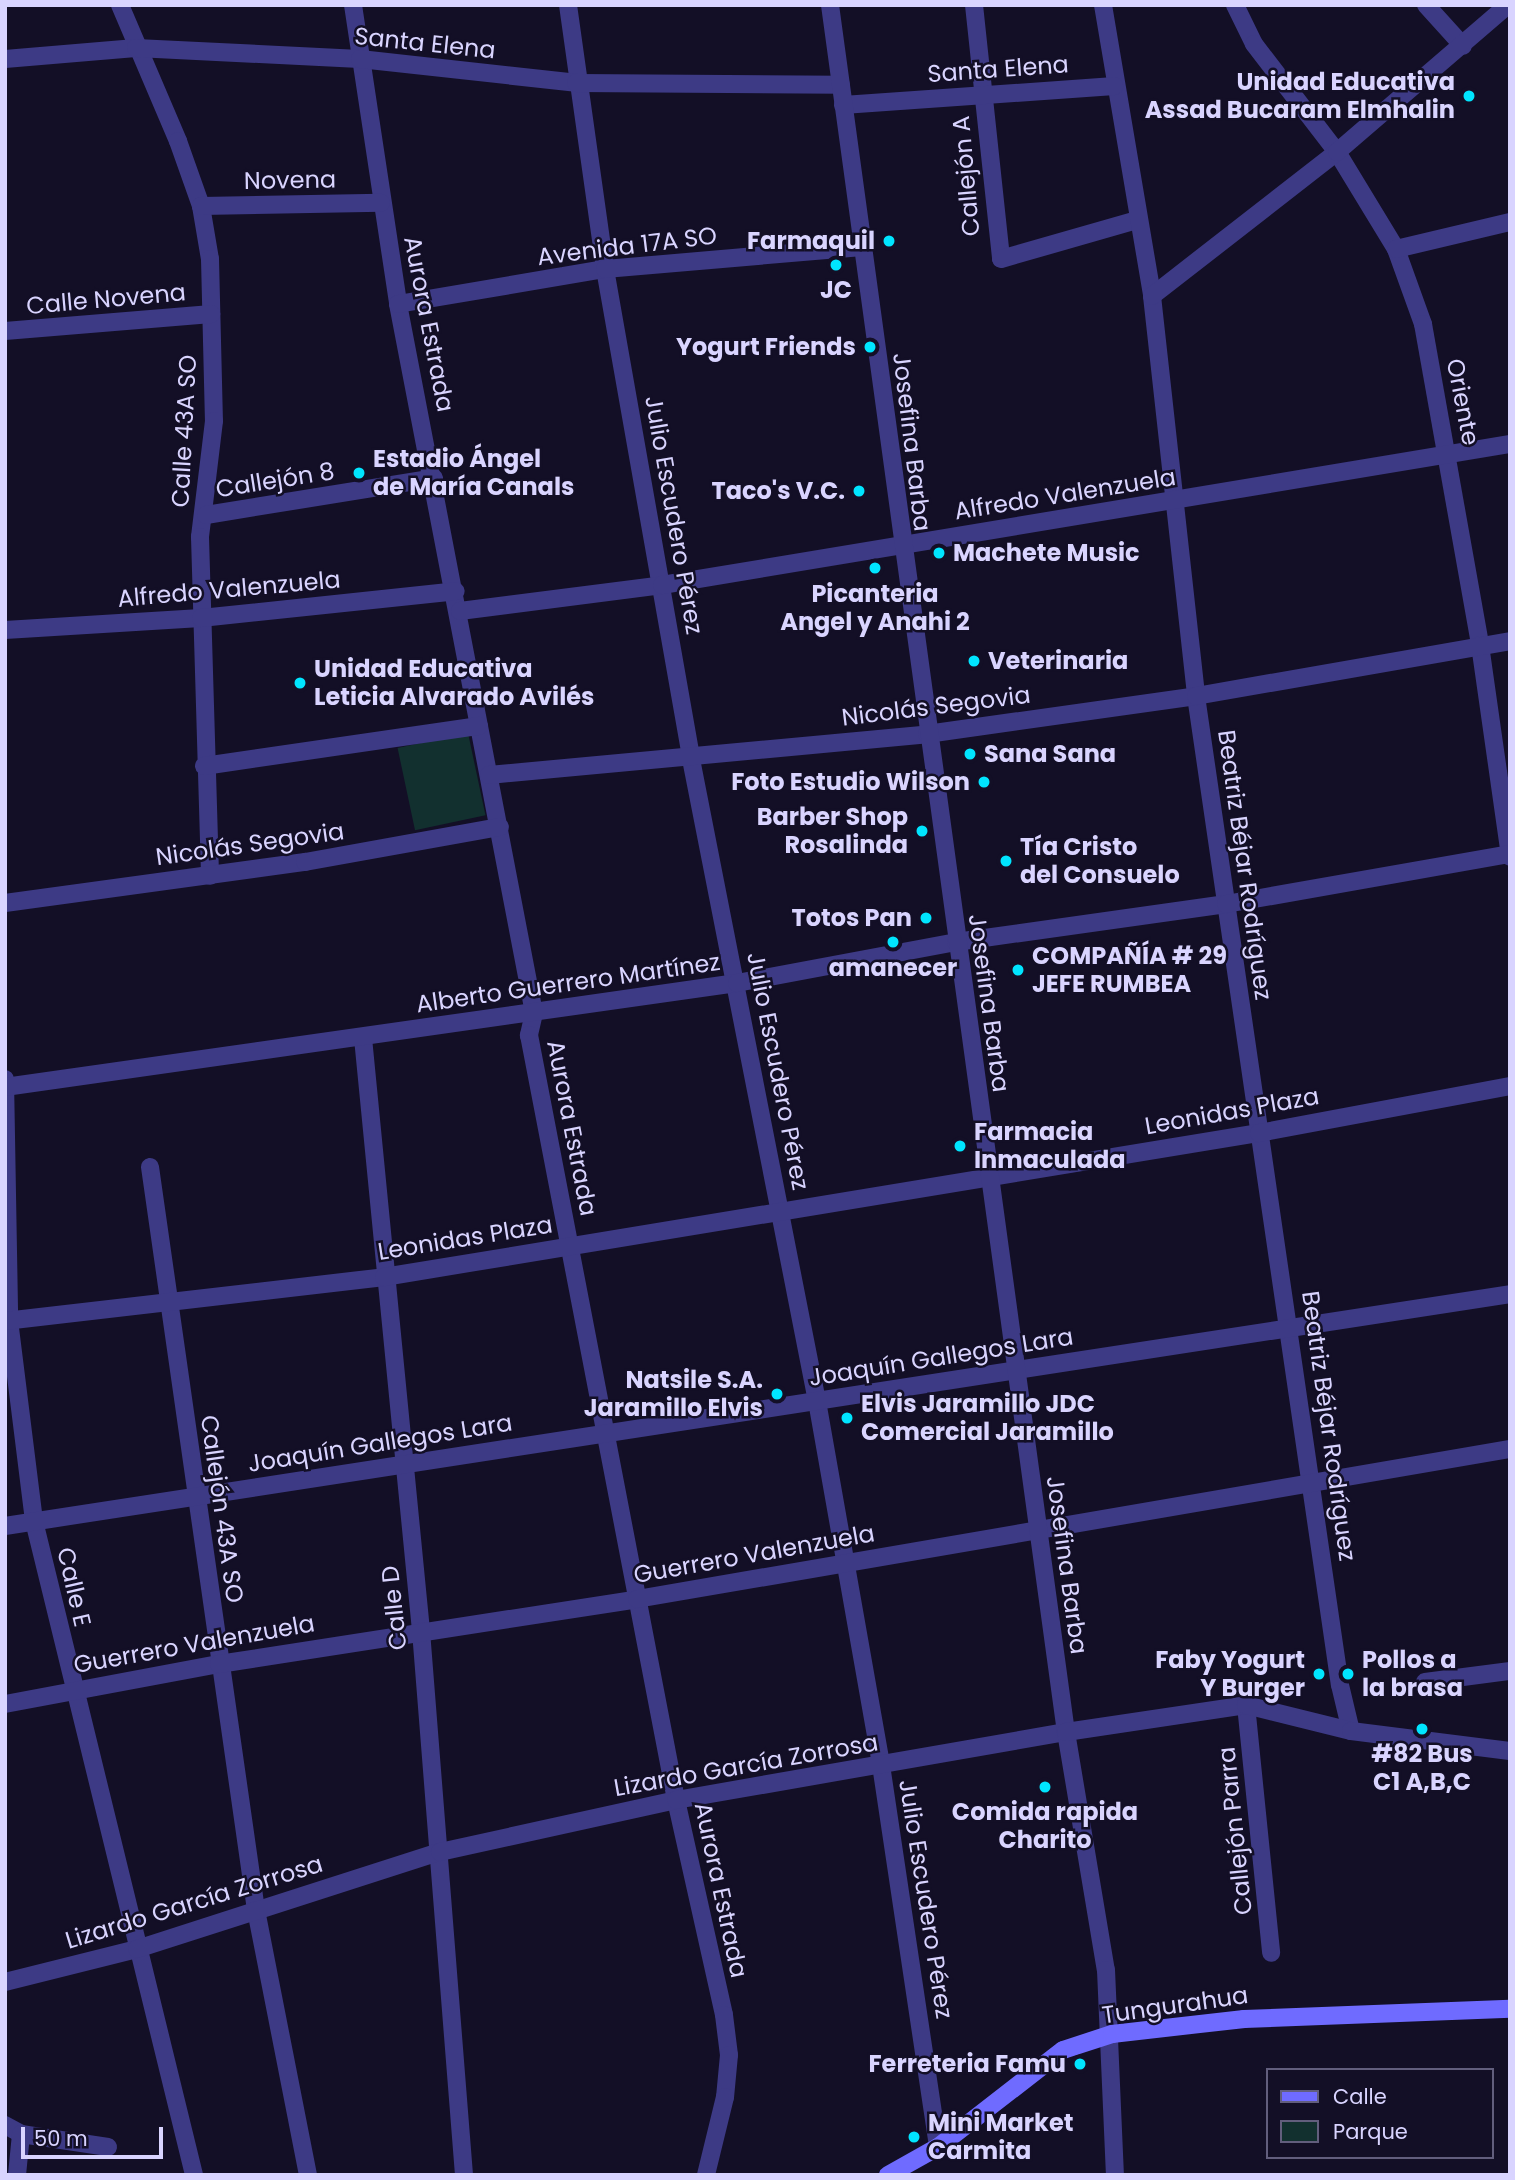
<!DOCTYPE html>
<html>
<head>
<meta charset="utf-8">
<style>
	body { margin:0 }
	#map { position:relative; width:1515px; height:2180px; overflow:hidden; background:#130f26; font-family:Poppins,sans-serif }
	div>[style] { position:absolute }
	.green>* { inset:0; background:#12302f; transform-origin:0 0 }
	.minor>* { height:18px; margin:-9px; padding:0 9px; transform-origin:9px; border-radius:9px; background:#3d3a85 }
	.tertiary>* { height:18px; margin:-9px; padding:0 9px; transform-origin:9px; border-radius:9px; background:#3d3a85 }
	.secondary>* { height:18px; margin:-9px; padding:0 9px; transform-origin:9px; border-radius:9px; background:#6f6bff }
	.dots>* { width:19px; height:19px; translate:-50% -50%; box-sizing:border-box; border:4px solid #130f26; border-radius:50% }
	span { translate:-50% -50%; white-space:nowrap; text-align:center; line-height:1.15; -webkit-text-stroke:5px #130f26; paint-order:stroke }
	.street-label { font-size:24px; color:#d9d4ff }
	.poi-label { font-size:24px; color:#d9d4ff; font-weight:700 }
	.right { translate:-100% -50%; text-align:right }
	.left { translate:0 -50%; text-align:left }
	.frame { position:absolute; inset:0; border:7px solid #d9d4ff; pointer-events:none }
	.legend { position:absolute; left:1266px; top:2068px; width:228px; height:91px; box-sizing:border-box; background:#130f26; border:2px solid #625e7d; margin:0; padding:9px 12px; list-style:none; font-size:21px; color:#d9d4ff }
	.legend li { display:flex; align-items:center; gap:14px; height:35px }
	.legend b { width:35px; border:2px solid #625e7d }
	.scale { position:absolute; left:21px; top:2127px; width:142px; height:32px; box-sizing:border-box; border:4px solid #d9d4ff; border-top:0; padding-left:9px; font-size:21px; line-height:24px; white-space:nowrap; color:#d9d4ff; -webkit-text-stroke:5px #130f26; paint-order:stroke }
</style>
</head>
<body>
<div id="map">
	<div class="green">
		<div style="left:468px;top:733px;width:84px;height:72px;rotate:78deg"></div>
	</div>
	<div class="minor">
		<div style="left:120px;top:5px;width:148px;rotate:66.9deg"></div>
		<div style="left:178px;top:141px;width:69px;rotate:70.5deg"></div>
		<div style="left:201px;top:206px;width:54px;rotate:80.4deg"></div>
		<div style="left:210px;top:259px;width:162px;rotate:88.6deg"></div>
		<div style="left:214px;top:421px;width:117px;rotate:96.9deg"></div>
		<div style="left:200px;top:537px;width:339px;rotate:88.3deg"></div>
		<div style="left:353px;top:5px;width:302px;rotate:81.4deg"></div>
		<div style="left:398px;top:304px;width:722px;rotate:79.14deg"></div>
		<div style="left:534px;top:1013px;width:23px;rotate:103deg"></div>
		<div style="left:529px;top:1035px;width:779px;rotate:79.12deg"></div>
		<div style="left:676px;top:1800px;width:220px;rotate:77.4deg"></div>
		<div style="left:724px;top:2015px;width:40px;rotate:82.9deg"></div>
		<div style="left:729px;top:2055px;width:42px;rotate:95.4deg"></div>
		<div style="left:725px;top:2097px;width:80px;rotate:103.7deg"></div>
		<div style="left:568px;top:5px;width:267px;rotate:82deg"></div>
		<div style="left:605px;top:269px;width:497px;rotate:80deg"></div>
		<div style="left:691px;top:759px;width:654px;rotate:78.9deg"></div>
		<div style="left:817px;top:1401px;width:370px;rotate:80deg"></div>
		<div style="left:881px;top:1765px;width:386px;rotate:81.5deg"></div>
		<div style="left:974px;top:5px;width:255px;rotate:83.9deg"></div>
		<div style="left:1001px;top:259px;width:141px;rotate:-16deg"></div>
		<div style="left:1103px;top:5px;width:295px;rotate:80.4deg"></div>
		<div style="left:1152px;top:296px;width:402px;rotate:83.7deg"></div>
		<div style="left:1196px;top:696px;width:999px;rotate:81.72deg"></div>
		<div style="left:1340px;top:1685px;width:47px;rotate:76.6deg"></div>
		<div style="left:1235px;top:5px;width:43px;rotate:64deg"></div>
		<div style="left:1254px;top:44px;width:136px;rotate:52.5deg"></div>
		<div style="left:1337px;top:152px;width:114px;rotate:58.7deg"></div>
		<div style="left:1396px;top:249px;width:80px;rotate:70.2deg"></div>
		<div style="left:1423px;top:324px;width:326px;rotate:79.9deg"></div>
		<div style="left:1480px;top:645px;width:214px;rotate:81.9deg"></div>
		<div style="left:1426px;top:5px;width:55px;rotate:47.9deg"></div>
		<div style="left:5px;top:59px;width:131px;rotate:-4.8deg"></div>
		<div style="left:136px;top:48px;width:224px;rotate:2.8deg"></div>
		<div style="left:360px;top:59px;width:217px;rotate:6.3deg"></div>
		<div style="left:576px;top:83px;width:265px;rotate:0.4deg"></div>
		<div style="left:843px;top:105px;width:272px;rotate:-4deg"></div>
		<div style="left:201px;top:206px;width:180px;rotate:-1deg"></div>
		<div style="left:1396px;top:249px;width:117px;rotate:-13.3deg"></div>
		<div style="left:1152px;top:296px;width:234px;rotate:-37.9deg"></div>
		<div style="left:1337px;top:152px;width:225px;rotate:-40.7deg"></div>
		<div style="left:398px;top:304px;width:210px;rotate:-9.6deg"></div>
		<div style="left:605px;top:269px;width:258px;rotate:-4.9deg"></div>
		<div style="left:5px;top:331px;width:207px;rotate:-4.7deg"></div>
		<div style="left:206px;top:515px;width:231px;rotate:-9.2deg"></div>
		<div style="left:460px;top:611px;width:204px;rotate:-7.3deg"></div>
		<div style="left:662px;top:585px;width:860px;rotate:-9.44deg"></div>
		<div style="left:5px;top:630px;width:196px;rotate:-3.5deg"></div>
		<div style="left:201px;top:618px;width:256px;rotate:-6deg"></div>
		<div style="left:204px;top:766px;width:278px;rotate:-8.3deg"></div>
		<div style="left:489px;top:775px;width:440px;rotate:-5.3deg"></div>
		<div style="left:927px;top:734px;width:272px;rotate:-8deg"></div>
		<div style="left:1196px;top:696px;width:319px;rotate:-9.9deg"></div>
		<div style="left:5px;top:903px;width:303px;rotate:-7.8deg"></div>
		<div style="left:305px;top:862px;width:198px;rotate:-10.2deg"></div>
		<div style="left:363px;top:1038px;width:596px;rotate:84.41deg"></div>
		<div style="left:421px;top:1631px;width:546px;rotate:85.48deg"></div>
		<div style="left:5px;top:1079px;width:241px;rotate:89deg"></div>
		<div style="left:9px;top:1320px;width:203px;rotate:82.9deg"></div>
		<div style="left:34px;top:1521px;width:673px;rotate:76.25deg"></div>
		<div style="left:5px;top:1087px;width:739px;rotate:-8.09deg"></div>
		<div style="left:737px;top:983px;width:223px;rotate:-10.6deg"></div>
		<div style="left:956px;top:942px;width:273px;rotate:-8deg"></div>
		<div style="left:1226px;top:904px;width:288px;rotate:-10deg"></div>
		<div style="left:150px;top:1167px;width:751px;rotate:81.88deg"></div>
		<div style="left:256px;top:1910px;width:270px;rotate:78.9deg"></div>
		<div style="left:5px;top:1321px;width:382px;rotate:-6.6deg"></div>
		<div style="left:384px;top:1277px;width:887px;rotate:-9.35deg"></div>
		<div style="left:1259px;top:1133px;width:255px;rotate:-10.6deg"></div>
		<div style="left:5px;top:1526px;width:1523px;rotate:-8.76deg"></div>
		<div style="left:1425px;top:1682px;width:86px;rotate:-7.4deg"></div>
		<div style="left:5px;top:1704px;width:218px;rotate:-10.6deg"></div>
		<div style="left:219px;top:1664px;width:423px;rotate:-8.8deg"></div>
		<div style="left:637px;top:1599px;width:886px;rotate:-9.75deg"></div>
		<div style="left:1246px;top:1705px;width:249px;rotate:84.2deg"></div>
		<div style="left:5px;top:1982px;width:136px;rotate:-14deg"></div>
		<div style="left:137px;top:1949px;width:318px;rotate:-17.8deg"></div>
		<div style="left:440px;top:1852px;width:242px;rotate:-12.4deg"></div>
		<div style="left:676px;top:1800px;width:396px;rotate:-9.9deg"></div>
		<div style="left:5px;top:2125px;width:18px;rotate:29deg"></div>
		<div style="left:21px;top:2134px;width:88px;rotate:8.5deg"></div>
		<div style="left:17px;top:2175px;width:41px;rotate:-84.4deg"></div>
	</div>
	<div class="tertiary">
		<div style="left:830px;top:5px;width:1743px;rotate:82.22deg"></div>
		<div style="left:1066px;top:1732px;width:241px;rotate:80.5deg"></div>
		<div style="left:1106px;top:1970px;width:205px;rotate:87.5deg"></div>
		<div style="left:1066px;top:1732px;width:182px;rotate:-8.5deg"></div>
		<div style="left:1246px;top:1705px;width:108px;rotate:13.9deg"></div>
		<div style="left:1351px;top:1731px;width:160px;rotate:7.2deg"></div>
	</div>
	<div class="secondary">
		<div style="left:888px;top:2175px;width:57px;rotate:-29.2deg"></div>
		<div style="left:938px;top:2147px;width:158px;rotate:-37.8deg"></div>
		<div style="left:1063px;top:2050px;width:52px;rotate:-18.1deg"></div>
		<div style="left:1112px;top:2034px;width:133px;rotate:-6.5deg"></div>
		<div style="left:1244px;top:2019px;width:266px;rotate:-2.2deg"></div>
	</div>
	<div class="dots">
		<div style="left:1469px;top:96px;background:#00e5ff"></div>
		<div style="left:889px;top:241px;background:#00e5ff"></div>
		<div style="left:836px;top:265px;background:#00e5ff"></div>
		<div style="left:870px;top:347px;background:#00e5ff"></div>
		<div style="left:359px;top:473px;background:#00e5ff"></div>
		<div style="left:859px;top:491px;background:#00e5ff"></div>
		<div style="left:939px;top:553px;background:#00e5ff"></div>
		<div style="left:875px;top:568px;background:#00e5ff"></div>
		<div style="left:974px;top:661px;background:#00e5ff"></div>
		<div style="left:300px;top:683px;background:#00e5ff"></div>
		<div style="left:970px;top:754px;background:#00e5ff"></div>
		<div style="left:984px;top:782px;background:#00e5ff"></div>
		<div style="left:922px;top:831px;background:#00e5ff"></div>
		<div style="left:1006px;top:861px;background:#00e5ff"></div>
		<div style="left:926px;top:918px;background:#00e5ff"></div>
		<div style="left:893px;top:942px;background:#00e5ff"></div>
		<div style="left:1018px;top:970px;background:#00e5ff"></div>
		<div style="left:960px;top:1146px;background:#00e5ff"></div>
		<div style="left:777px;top:1394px;background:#00e5ff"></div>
		<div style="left:847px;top:1418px;background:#00e5ff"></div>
		<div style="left:1319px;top:1674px;background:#00e5ff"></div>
		<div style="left:1348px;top:1674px;background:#00e5ff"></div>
		<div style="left:1422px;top:1729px;background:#00e5ff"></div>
		<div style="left:1045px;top:1787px;background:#00e5ff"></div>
		<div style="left:1080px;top:2064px;background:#00e5ff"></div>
		<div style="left:914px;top:2137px;background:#00e5ff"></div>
	</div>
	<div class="street-label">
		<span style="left:425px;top:43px;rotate:6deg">Santa Elena</span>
		<span style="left:998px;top:69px;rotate:-4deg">Santa Elena</span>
		<span style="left:966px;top:176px;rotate:-95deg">Callejón A</span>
		<span style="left:290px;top:180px;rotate:-1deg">Novena</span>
		<span style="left:627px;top:246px;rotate:-7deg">Avenida 17A SO</span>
		<span style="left:106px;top:299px;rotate:-5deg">Calle Novena</span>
		<span style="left:429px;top:324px;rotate:79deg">Aurora Estrada</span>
		<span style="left:1463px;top:402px;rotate:79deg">Oriente</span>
		<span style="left:184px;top:431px;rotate:-87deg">Calle 43A SO</span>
		<span style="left:912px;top:442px;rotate:83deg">Josefina Barba</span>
		<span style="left:275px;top:480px;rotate:-9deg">Callejón 8</span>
		<span style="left:1065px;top:494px;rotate:-9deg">Alfredo Valenzuela</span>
		<span style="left:674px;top:515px;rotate:80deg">Julio Escudero Pérez</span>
		<span style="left:229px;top:589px;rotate:-5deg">Alfredo Valenzuela</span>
		<span style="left:936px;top:706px;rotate:-7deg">Nicolás Segovia</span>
		<span style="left:250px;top:844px;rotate:-8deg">Nicolás Segovia</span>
		<span style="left:1245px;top:865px;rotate:82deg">Beatriz Béjar Rodríguez</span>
		<span style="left:568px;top:983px;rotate:-8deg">Alberto Guerrero Martínez</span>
		<span style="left:989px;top:1003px;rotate:82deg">Josefina Barba</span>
		<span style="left:778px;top:1071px;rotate:79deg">Julio Escudero Pérez</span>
		<span style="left:1232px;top:1111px;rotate:-10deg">Leonidas Plaza</span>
		<span style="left:572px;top:1128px;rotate:79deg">Aurora Estrada</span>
		<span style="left:465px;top:1238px;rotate:-9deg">Leonidas Plaza</span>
		<span style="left:941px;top:1357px;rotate:-9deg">Joaquín Gallegos Lara</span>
		<span style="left:1329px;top:1426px;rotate:82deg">Beatriz Béjar Rodríguez</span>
		<span style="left:380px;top:1443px;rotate:-9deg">Joaquín Gallegos Lara</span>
		<span style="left:222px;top:1509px;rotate:82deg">Callejón 43A SO</span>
		<span style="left:754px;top:1554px;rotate:-10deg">Guerrero Valenzuela</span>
		<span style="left:1067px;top:1565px;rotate:82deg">Josefina Barba</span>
		<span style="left:74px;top:1587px;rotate:77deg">Calle E</span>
		<span style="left:394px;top:1608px;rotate:-96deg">Calle D</span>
		<span style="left:194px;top:1644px;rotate:-10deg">Guerrero Valenzuela</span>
		<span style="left:746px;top:1765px;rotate:-10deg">Lizardo García Zorrosa</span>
		<span style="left:1235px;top:1831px;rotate:-96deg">Callejón Parra</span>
		<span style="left:721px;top:1890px;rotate:78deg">Aurora Estrada</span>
		<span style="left:926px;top:1899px;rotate:81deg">Julio Escudero Pérez</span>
		<span style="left:194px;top:1902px;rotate:-17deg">Lizardo García Zorrosa</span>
		<span style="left:1175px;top:2005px;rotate:-8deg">Tungurahua</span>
	</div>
	<div class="poi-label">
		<span class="right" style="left:1455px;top:96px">Unidad Educativa<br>Assad Bucaram Elmhalin</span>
		<span class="right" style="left:875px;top:241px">Farmaquil</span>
		<span style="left:836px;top:290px">JC</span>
		<span class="right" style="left:856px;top:347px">Yogurt Friends</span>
		<span class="left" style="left:373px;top:473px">Estadio Ángel<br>de María Canals</span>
		<span class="right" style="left:845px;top:491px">Taco's V.C.</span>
		<span class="left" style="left:953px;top:553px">Machete Music</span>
		<span style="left:875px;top:608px">Picanteria<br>Angel y Anahi 2</span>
		<span class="left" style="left:988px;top:661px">Veterinaria</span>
		<span class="left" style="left:314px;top:683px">Unidad Educativa<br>Leticia Alvarado Avilés</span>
		<span class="left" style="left:984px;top:754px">Sana Sana</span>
		<span class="right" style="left:970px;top:782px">Foto Estudio Wilson</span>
		<span class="right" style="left:908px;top:831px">Barber Shop<br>Rosalinda</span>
		<span class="left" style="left:1020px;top:861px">Tía Cristo<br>del Consuelo</span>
		<span class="right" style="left:912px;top:918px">Totos Pan</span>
		<span class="left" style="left:1032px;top:970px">COMPAÑÍA # 29<br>JEFE RUMBEA</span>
		<span style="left:893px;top:968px">amanecer</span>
		<span class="left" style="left:974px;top:1146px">Farmacia<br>Inmaculada</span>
		<span class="right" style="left:763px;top:1394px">Natsile S.A.<br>Jaramillo Elvis</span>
		<span class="left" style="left:861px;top:1418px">Elvis Jaramillo JDC<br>Comercial Jaramillo</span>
		<span class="right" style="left:1305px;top:1674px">Faby Yogurt<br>Y Burger</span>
		<span class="left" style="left:1362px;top:1674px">Pollos a<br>la brasa</span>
		<span style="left:1422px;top:1768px">#82 Bus<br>C1 A,B,C</span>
		<span style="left:1045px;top:1826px">Comida rapida<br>Charito</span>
		<span class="right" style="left:1066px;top:2064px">Ferreteria Famu</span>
		<span class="left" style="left:928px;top:2137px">Mini Market<br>Carmita</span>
	</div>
	<div class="frame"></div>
	<ul class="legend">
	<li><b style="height:9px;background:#6f6bff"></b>Calle</li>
	<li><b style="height:19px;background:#12302f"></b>Parque</li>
	</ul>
	<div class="scale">50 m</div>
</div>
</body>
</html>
